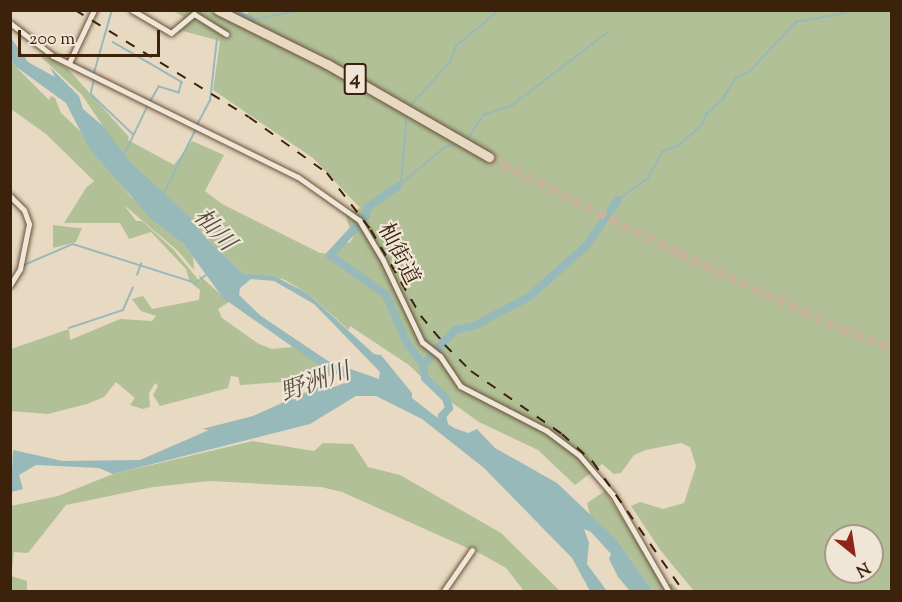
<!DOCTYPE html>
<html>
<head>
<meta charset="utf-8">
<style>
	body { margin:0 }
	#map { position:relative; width:902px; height:602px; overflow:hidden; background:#e8d9c2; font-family:"Sorts Mill Goudy","Noto Serif JP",serif }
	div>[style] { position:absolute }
	.green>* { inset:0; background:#b1c097 }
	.water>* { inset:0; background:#98b9ba }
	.stream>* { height:1.5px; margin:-0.75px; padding:0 0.75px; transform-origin:0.75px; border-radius:0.75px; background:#98b9ba }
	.river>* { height:8px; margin:-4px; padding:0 4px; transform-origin:4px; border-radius:4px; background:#98b9ba }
	.primary-tunnel>* { height:9px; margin-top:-4.5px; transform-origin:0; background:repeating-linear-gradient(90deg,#c6b49d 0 9px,transparent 0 13.5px) }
	.roads { filter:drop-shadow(0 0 2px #675038) drop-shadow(0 0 2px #675038) }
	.street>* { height:5px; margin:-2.5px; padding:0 2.5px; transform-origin:2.5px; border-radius:2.5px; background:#f0e6d7 }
	.primary>* { height:9px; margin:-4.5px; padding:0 4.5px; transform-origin:4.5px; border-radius:4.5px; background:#e8d9c2 }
	.rail>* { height:1.5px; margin-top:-0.75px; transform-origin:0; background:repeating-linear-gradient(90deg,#3c220a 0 10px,transparent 0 20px) }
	span { translate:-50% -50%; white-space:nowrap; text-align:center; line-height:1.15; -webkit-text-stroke:4.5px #f0e6d7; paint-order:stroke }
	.shield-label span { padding:2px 4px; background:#f0e6d7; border:2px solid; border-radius:4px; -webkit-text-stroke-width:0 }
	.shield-label { font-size:21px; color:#3c220a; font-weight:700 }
	.street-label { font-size:22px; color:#3c220a }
	.water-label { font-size:24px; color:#584f3f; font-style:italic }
	.frame { position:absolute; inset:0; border:12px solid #3c220a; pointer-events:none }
	.north { position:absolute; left:824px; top:524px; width:60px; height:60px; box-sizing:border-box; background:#f0e6d7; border:2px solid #a89885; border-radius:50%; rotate:150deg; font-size:16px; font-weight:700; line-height:24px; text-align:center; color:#3c220a }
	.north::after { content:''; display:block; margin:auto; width:21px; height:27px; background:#8f2418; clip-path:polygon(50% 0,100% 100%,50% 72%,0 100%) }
	.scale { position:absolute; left:18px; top:30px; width:142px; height:27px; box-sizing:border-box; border:3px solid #3c220a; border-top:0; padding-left:8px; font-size:18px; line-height:21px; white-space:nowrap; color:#3c220a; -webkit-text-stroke:4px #f0e6d7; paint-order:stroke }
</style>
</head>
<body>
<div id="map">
	<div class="green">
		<div style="clip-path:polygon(evenodd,248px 10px,891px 11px,891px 591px,694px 591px,661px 551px,631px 506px,640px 502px,663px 509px,684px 503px,696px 466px,690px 447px,681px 443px,646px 450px,634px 455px,621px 473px,614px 474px,602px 464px,575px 485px,538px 450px,479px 422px,437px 392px,409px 365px,350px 326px,349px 330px,307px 293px,283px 279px,243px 274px,204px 236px,190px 217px,155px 190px,119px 150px,82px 95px,42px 58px,44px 55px,68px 69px,129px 137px,128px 140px,174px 165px,192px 141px,224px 155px,205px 191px,222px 204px,320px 253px,334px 254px,343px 240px,349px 243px,353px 238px,345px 214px,360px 208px,313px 158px,213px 90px,220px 41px,183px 31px,174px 34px,184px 17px,173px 11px,209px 11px,246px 27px,248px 10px,836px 536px,872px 536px,872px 572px,836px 572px,836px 536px)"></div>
		<div style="clip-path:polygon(10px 61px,49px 100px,51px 96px,55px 98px,61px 113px,79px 130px,130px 196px,183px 243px,193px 257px,194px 270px,178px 251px,124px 205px,136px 221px,142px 221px,173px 249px,201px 283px,199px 275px,229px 302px,218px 309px,222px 318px,259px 344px,272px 349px,292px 347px,339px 373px,315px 380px,240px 385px,238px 377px,231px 376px,228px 388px,160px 406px,153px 395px,158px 386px,155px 383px,149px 393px,150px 407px,143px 409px,130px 405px,135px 398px,116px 382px,104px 397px,87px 404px,48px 414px,11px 411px,11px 349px,69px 329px,70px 340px,120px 319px,152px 321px,156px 316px,141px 311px,132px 299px,143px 296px,152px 309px,199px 300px,200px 290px,190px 282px,186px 269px,151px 232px,129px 239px,120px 223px,64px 223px,86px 188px,94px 181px,46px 134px,11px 109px)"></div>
		<div style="clip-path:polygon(53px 225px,78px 228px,82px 228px,76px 242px,53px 248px)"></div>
		<div style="clip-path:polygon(253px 441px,314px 451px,323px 443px,353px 444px,368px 467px,400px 475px,501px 533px,560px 591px,524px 591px,506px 568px,483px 555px,342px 492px,321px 487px,210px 481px,153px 487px,66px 505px,28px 553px,14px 552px,11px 576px,27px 581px,27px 591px,11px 592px,11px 506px,58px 496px,113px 474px)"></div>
		<div style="clip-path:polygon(605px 491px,664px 585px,672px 584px,679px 591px,653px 591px,616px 539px,590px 515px,587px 503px)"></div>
	</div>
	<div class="water">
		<div style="clip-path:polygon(evenodd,11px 38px,28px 62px,55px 77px,50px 67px,79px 96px,83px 109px,103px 126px,131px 163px,190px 217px,204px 236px,243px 274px,274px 276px,307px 293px,374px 354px,381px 355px,412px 393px,412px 398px,435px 416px,454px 428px,468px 433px,477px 429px,495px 448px,557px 483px,616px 539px,653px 591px,623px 591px,630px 591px,618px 577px,609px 559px,611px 554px,591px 532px,584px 529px,589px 543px,587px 564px,607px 591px,590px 591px,572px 558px,484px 468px,422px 419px,376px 396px,356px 396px,310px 424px,113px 474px,99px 468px,36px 465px,19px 475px,23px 489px,11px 492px,13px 450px,63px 461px,140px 460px,209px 430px,202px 429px,253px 416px,322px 385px,334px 387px,350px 381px,314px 362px,223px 298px,183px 243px,151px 219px,89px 148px,66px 103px,15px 66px,11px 61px,11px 38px,251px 279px,274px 281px,314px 304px,380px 372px,379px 379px,328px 361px,261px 316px,239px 295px,240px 288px,251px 279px)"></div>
	</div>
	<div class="stream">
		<div style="left:250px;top:20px;width:54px;rotate:-10.7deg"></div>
		<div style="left:113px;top:42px;width:80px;rotate:30.1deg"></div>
		<div style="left:182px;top:82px;width:11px;rotate:105deg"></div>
		<div style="left:179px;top:93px;width:21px;rotate:-163deg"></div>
		<div style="left:159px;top:87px;width:16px;rotate:120deg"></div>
		<div style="left:94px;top:73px;width:66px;rotate:-74.1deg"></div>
		<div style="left:95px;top:78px;width:16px;rotate:104deg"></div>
		<div style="left:91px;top:94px;width:58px;rotate:43.6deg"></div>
		<div style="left:410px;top:106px;width:59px;rotate:-47.7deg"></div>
		<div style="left:450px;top:62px;width:17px;rotate:-69deg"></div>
		<div style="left:456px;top:46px;width:56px;rotate:-39.9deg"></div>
		<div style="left:197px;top:125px;width:27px;rotate:-62deg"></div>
		<div style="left:210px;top:101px;width:62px;rotate:-83.6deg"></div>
		<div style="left:467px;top:140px;width:30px;rotate:-57deg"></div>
		<div style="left:483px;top:115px;width:29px;rotate:-18deg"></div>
		<div style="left:511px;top:106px;width:122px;rotate:-37.3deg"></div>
		<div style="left:123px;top:157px;width:58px;rotate:-64.3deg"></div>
		<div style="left:401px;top:182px;width:69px;rotate:-85deg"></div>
		<div style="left:398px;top:186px;width:61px;rotate:-39.7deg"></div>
		<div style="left:445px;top:147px;width:13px;rotate:-18deg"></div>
		<div style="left:163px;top:195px;width:74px;rotate:-63.4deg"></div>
		<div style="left:618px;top:200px;width:37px;rotate:-36deg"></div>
		<div style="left:648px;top:178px;width:30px;rotate:-62deg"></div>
		<div style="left:662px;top:152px;width:18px;rotate:-22deg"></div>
		<div style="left:679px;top:145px;width:30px;rotate:-41deg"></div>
		<div style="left:702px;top:125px;width:12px;rotate:-70deg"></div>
		<div style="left:706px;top:114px;width:23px;rotate:-41deg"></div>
		<div style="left:723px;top:99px;width:24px;rotate:-60deg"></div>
		<div style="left:735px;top:78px;width:15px;rotate:-23deg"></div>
		<div style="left:749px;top:72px;width:69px;rotate:-46.8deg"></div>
		<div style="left:796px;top:22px;width:50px;rotate:-10.4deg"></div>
		<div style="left:24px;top:265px;width:53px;rotate:-23.2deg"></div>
		<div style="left:73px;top:244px;width:129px;rotate:17.6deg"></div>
		<div style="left:196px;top:283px;width:13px;rotate:-39deg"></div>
		<div style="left:137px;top:275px;width:12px;rotate:-70deg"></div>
		<div style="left:10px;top:289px;width:22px;rotate:-58deg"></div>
		<div style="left:69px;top:328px;width:57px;rotate:-18.4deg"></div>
		<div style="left:123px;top:310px;width:24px;rotate:-66deg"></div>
	</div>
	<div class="river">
		<div style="left:229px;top:11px;width:23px;rotate:23deg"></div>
		<div style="left:398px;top:186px;width:37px;rotate:145deg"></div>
		<div style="left:368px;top:207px;width:9px;rotate:103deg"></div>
		<div style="left:366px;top:216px;width:53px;rotate:132.7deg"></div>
		<div style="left:330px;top:255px;width:69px;rotate:35.5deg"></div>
		<div style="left:386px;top:295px;width:55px;rotate:66.3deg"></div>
		<div style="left:408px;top:345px;width:25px;rotate:53deg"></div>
		<div style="left:423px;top:365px;width:13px;rotate:81deg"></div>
		<div style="left:425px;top:378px;width:29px;rotate:44deg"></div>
		<div style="left:446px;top:398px;width:10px;rotate:73deg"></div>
		<div style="left:449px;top:408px;width:11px;rotate:131deg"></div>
		<div style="left:442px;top:416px;width:12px;rotate:76deg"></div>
		<div style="left:423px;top:365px;width:47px;rotate:-47.6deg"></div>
		<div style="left:455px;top:330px;width:22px;rotate:-13deg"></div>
		<div style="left:476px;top:325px;width:61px;rotate:-28.2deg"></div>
		<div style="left:530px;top:296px;width:75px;rotate:-41.8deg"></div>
		<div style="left:586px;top:246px;width:56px;rotate:-55.2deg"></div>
	</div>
	<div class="primary-tunnel">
		<div style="left:489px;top:157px;width:213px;rotate:26.8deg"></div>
		<div style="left:679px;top:253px;width:180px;rotate:25deg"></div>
		<div style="left:842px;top:329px;width:53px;rotate:20.8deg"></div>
	</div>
	<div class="roads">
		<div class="street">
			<div style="left:132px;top:10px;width:45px;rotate:30.5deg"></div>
			<div style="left:171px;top:33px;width:30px;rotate:-40deg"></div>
			<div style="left:194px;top:14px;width:38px;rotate:32deg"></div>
			<div style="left:10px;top:23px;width:54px;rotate:37.5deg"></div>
			<div style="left:53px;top:56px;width:273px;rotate:26.3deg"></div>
			<div style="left:298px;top:177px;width:75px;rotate:35.2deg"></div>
			<div style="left:359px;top:220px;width:47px;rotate:59deg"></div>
			<div style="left:383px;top:260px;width:91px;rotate:64.6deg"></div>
			<div style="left:422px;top:342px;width:23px;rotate:38deg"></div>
			<div style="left:440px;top:356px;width:36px;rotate:56deg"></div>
			<div style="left:460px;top:386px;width:98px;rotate:27.3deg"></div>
			<div style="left:547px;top:431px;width:40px;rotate:37deg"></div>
			<div style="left:579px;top:455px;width:52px;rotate:49.6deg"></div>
			<div style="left:613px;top:495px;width:112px;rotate:60deg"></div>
			<div style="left:69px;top:63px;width:59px;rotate:-64.7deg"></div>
			<div style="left:10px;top:196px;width:20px;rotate:45deg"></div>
			<div style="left:24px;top:210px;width:15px;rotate:70deg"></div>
			<div style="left:29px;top:224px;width:46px;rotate:101.3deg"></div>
			<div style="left:20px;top:269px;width:19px;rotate:122deg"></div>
			<div style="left:443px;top:592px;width:51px;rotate:-55.4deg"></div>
		</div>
		<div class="primary">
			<div style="left:218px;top:10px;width:122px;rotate:26.4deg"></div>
			<div style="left:327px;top:64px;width:187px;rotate:29.9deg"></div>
		</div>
	</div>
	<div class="rail">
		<div style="left:75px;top:10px;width:204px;rotate:31.6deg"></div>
		<div style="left:249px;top:117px;width:96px;rotate:35.7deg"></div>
		<div style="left:327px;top:173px;width:72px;rotate:52.3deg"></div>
		<div style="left:371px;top:230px;width:99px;rotate:59.8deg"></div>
		<div style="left:421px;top:316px;width:38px;rotate:50deg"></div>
		<div style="left:445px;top:345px;width:37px;rotate:45deg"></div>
		<div style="left:471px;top:371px;width:111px;rotate:34.7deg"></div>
		<div style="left:562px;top:434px;width:42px;rotate:42.1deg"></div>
		<div style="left:593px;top:462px;width:159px;rotate:55deg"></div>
	</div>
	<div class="shield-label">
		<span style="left:355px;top:79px">4</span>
	</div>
	<div class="street-label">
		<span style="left:397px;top:255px;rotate:63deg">杣街道</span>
	</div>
	<div class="water-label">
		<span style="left:213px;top:231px;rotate:47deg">杣川</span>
		<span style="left:316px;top:384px;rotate:-19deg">野洲川</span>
	</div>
	<div class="frame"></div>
	<div class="north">N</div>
	<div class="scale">200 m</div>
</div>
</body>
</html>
